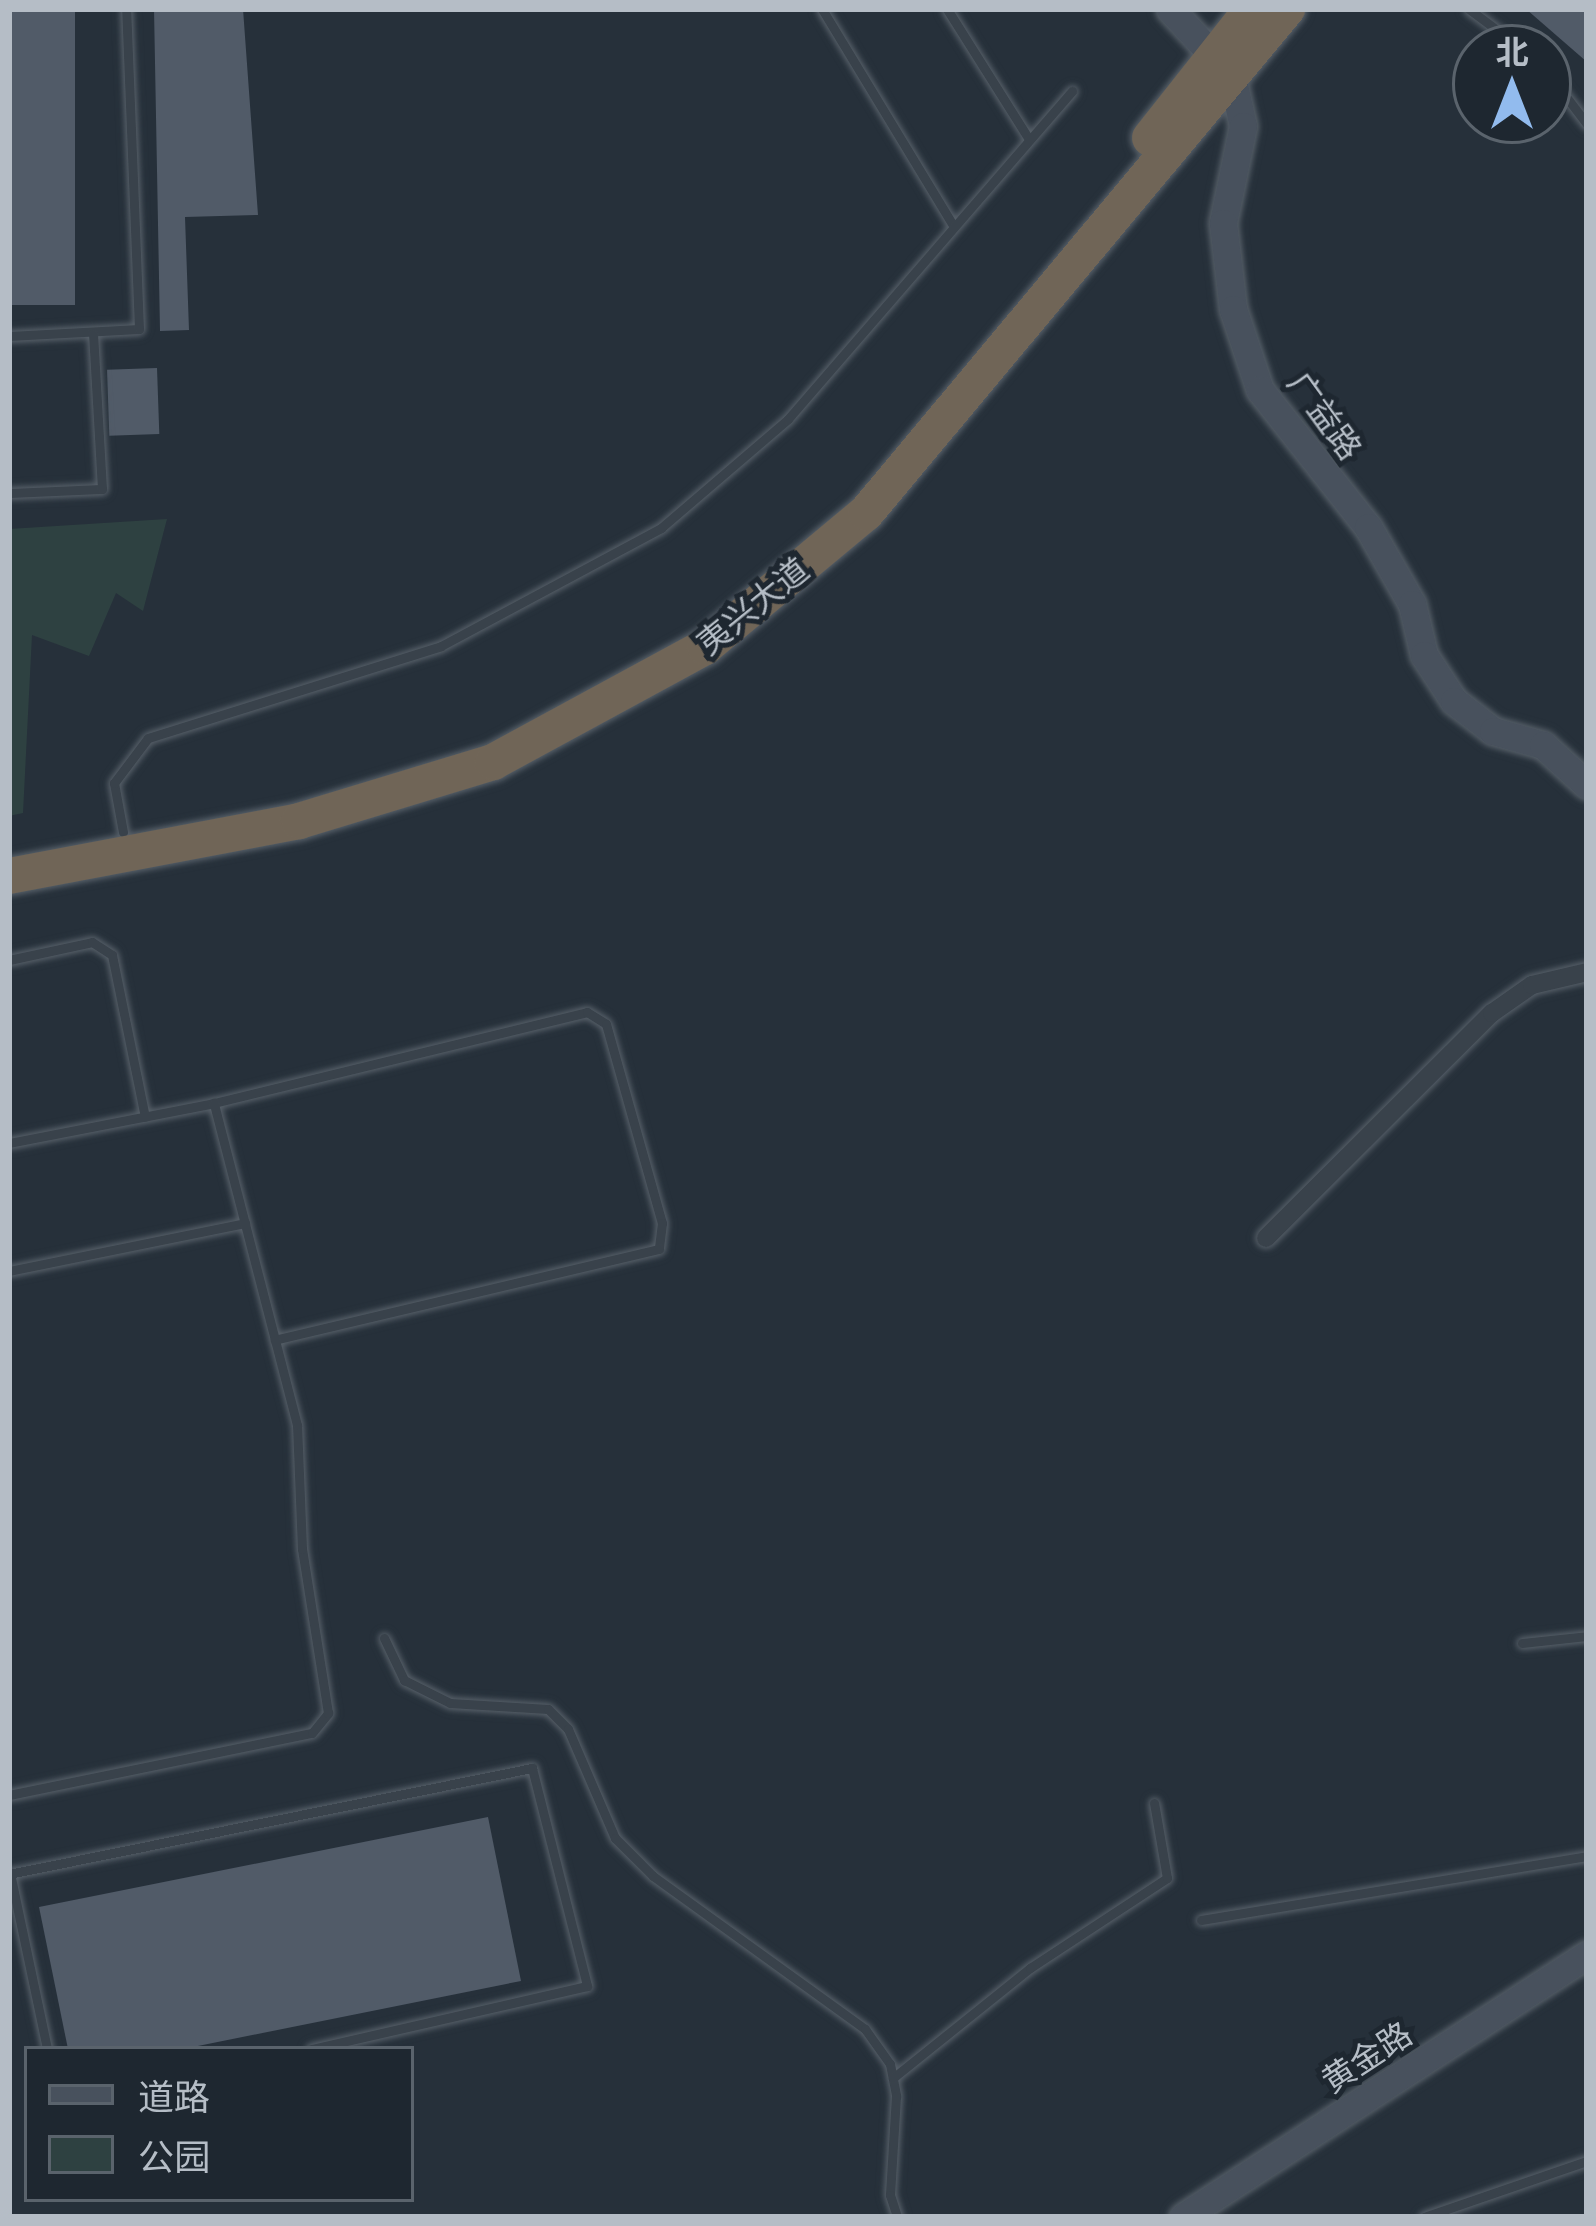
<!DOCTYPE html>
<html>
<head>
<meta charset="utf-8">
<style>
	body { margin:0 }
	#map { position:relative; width:1596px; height:2226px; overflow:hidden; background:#26303a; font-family:Commissioner,"Noto Sans SC",sans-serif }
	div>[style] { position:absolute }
	.green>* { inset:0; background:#2e4141 }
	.building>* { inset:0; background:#515b68; transform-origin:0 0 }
	.roads { filter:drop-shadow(0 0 3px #576069) drop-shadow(0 0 3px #576069) }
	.lane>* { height:9px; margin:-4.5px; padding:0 4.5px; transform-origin:4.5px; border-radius:4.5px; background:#39424b }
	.street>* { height:18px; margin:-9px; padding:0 9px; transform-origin:9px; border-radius:9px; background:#39424b }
	.secondary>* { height:27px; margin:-13.5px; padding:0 13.5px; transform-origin:13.5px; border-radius:13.5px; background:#48515d }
	.highway>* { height:36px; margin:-18px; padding:0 18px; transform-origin:18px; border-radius:18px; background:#706557 }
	span { translate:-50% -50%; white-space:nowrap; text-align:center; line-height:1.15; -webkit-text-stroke:10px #1e2730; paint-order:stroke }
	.street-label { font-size:33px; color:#b5bdc6 }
	.frame { position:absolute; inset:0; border:12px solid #b5bdc6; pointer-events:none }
	.legend { position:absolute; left:24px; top:2046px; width:390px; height:156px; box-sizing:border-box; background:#1e2730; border:3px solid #5a636c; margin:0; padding:15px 21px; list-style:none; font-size:36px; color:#b5bdc6 }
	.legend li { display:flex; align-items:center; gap:24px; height:60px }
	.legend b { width:60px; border:3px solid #5a636c }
	.north { position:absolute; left:1452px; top:24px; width:120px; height:120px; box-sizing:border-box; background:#1e2730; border:3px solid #5a636c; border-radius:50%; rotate:0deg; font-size:33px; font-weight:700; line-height:48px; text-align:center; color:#b5bdc6 }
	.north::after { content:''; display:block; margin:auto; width:42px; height:54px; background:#92bbee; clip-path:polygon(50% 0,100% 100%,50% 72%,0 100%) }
</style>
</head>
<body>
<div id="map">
	<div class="green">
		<div style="clip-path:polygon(167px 519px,143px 611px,116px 593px,89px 656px,32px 635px,23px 813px,9px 816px,9px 529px)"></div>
	</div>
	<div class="building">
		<div style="left:9px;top:9px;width:66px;height:296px"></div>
		<div style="clip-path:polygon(154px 9px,243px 9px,258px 215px,185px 217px,189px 330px,160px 331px)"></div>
		<div style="clip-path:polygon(1526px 9px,1587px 9px,1587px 62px)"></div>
		<div style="left:157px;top:368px;width:66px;height:50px;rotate:88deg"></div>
		<div style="clip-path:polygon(488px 1817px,521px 1981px,183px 2049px,68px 2049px,39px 1907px)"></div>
	</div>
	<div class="roads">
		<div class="lane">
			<div style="left:822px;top:9px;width:251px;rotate:58.8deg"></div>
			<div style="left:947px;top:9px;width:154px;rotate:57.8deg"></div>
			<div style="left:1469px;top:9px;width:65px;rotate:36.9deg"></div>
			<div style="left:1548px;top:73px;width:64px;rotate:52.6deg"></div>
			<div style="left:9px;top:336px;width:130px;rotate:-3.1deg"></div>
			<div style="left:139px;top:329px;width:320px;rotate:-92.3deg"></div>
			<div style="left:9px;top:493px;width:93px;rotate:-2.5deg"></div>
			<div style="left:102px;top:489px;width:156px;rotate:-93.3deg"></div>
			<div style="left:123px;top:832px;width:50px;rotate:-100.4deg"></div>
			<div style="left:114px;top:783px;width:56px;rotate:-52.9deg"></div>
			<div style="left:148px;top:738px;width:307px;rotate:-17.4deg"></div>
			<div style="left:441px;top:646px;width:250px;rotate:-28.2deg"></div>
			<div style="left:661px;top:528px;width:167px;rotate:-40.6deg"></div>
			<div style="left:788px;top:419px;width:434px;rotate:-49.1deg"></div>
			<div style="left:9px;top:960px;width:85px;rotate:-12.2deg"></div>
			<div style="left:92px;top:942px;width:24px;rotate:33deg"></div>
			<div style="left:112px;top:955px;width:165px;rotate:78.5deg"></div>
			<div style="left:9px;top:1143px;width:209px;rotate:-11deg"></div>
			<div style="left:214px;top:1103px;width:384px;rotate:-13.7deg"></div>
			<div style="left:587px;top:1012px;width:22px;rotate:32deg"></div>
			<div style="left:606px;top:1024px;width:207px;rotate:74.3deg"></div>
			<div style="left:662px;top:1223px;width:26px;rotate:97deg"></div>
			<div style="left:659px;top:1249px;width:395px;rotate:166.7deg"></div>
			<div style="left:9px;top:1271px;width:241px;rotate:-11.5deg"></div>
			<div style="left:384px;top:1638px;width:47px;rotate:64.5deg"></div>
			<div style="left:404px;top:1680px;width:51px;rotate:26.6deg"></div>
			<div style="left:450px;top:1703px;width:98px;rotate:3.5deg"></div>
			<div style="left:548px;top:1709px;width:28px;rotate:45deg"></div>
			<div style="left:568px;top:1729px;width:119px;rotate:66.7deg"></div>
			<div style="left:615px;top:1838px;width:54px;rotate:45deg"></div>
			<div style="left:653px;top:1876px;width:261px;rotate:35.8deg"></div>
			<div style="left:865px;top:2029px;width:43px;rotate:54.5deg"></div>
			<div style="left:890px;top:2064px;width:33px;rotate:79deg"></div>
			<div style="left:896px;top:2096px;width:99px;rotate:93.5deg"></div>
			<div style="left:890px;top:2195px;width:23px;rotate:72deg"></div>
			<div style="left:1522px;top:1643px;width:65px;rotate:-6.1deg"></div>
			<div style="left:9px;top:1795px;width:309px;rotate:-11.6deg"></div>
			<div style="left:312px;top:1733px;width:26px;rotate:-51deg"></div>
			<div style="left:328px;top:1713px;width:166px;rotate:-99deg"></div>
			<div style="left:302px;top:1549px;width:124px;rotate:-92.3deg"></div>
			<div style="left:297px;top:1425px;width:333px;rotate:-104.5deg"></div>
			<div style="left:10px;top:1873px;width:180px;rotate:78.1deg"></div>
			<div style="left:9px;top:1874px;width:534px;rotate:-11.46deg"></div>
			<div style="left:532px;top:1768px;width:225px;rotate:75.8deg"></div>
			<div style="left:587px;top:1986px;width:283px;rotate:167.1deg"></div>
			<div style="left:1201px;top:1920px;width:391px;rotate:-9.4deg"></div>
			<div style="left:893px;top:2078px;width:176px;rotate:-38.8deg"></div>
			<div style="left:1030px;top:1968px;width:164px;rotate:-33.3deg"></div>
			<div style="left:1167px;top:1878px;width:76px;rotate:-99.8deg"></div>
			<div style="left:1424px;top:2217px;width:172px;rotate:-19deg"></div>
		</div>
		<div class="street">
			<div style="left:1266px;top:1238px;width:319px;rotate:-44.9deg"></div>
			<div style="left:1492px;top:1013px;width:49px;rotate:-35deg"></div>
			<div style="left:1532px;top:985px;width:57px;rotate:-13.3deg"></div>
		</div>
		<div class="secondary">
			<div style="left:1170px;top:9px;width:91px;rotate:47.2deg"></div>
			<div style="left:1232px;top:76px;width:51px;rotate:77.6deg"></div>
			<div style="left:1243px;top:126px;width:99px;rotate:101.7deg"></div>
			<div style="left:1223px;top:223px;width:87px;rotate:83.4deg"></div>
			<div style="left:1233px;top:309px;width:85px;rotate:71.6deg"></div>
			<div style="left:1260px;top:390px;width:174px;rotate:51.8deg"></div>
			<div style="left:1368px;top:527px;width:89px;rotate:60.3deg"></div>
			<div style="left:1412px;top:604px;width:52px;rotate:76.8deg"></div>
			<div style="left:1424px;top:655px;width:55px;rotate:56.9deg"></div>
			<div style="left:1454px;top:701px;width:49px;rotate:37.6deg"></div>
			<div style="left:1493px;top:731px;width:52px;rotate:15.6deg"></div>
			<div style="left:1543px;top:745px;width:59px;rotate:42.3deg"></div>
			<div style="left:1183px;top:2217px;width:482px;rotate:-33deg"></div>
		</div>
		<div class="highway">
			<div style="left:1150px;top:138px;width:164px;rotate:-51.7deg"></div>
			<div style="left:9px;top:876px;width:295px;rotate:-10.7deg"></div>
			<div style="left:299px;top:821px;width:203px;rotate:-16.9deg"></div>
			<div style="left:493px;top:762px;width:241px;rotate:-28.5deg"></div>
			<div style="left:705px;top:647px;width:209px;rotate:-39.8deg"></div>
			<div style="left:866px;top:513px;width:657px;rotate:-50.13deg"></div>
		</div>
	</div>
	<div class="street-label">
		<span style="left:1326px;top:415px;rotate:54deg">广益路</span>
		<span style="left:752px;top:605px;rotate:-39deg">夷兴大道</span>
		<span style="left:1366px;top:2056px;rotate:-33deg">黄金路</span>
	</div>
	<div class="frame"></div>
	<ul class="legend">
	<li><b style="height:15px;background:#48515d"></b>道路</li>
	<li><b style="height:33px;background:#2e4141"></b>公园</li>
	</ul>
	<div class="north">北</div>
</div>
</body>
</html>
